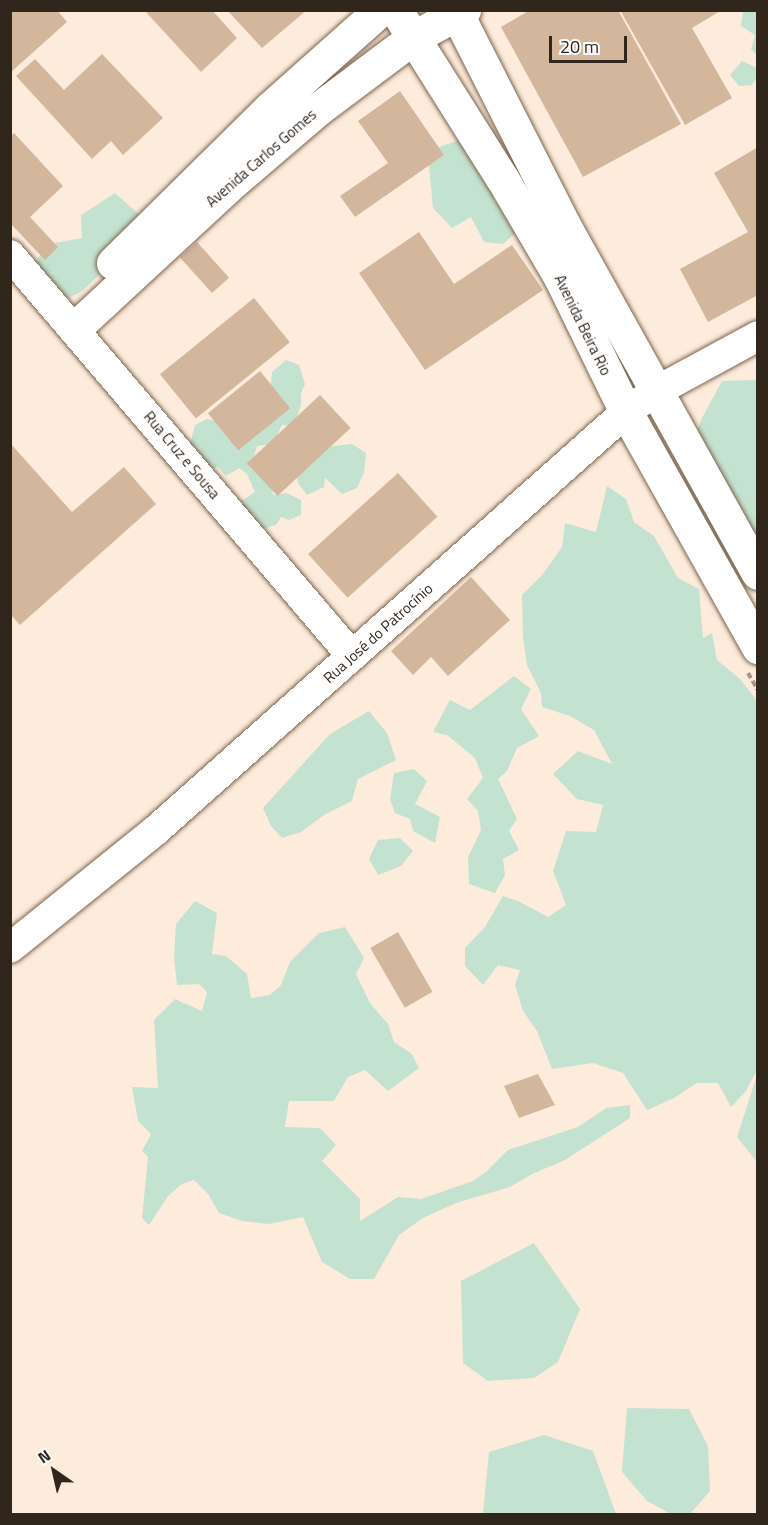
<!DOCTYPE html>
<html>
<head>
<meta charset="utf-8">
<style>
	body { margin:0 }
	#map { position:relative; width:768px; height:1525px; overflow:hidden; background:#fdecdc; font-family:"Titillium Web",sans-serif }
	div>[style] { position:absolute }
	.green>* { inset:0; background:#c3e2d0 }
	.building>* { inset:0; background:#d3b79d; transform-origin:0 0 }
	.path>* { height:4px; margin-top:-2px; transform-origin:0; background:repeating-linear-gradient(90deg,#a39588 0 6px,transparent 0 9px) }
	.roads { filter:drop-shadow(0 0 2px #7d644c) drop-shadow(0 0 2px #7d644c) }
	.minor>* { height:30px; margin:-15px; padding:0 15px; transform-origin:15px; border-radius:15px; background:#fff }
	.tertiary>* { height:33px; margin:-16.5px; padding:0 16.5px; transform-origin:16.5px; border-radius:16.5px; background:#fff }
	.secondary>* { height:33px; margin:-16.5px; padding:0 16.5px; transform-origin:16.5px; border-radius:16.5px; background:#fff }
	span { translate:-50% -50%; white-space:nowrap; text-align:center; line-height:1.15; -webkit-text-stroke:4.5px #fff; paint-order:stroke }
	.street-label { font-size:15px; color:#31261c }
	.frame { position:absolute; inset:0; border:12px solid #31261c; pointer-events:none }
	.north { position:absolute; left:24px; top:1441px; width:60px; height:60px; -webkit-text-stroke:4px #fff; paint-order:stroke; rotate:326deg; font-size:16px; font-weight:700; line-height:24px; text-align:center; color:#31261c }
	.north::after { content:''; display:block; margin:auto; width:21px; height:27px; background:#31261c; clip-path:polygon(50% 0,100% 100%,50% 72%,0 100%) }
	.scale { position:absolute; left:549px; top:36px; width:78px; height:27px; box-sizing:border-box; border:3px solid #31261c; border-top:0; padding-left:8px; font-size:18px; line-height:21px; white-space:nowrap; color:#31261c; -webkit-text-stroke:4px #fff; paint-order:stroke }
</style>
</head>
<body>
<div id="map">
	<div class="green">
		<div style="clip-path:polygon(743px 11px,757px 11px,757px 56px,751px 49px,755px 35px,741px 26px)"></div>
		<div style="clip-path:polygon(742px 61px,757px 68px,757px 77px,752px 85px,739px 86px,730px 75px)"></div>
		<div style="clip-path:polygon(463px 139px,501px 184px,493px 202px,511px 202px,516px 232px,503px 244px,484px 242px,471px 217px,452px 228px,433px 208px,429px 166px,439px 147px)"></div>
		<div style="clip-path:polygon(115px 193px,144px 219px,101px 273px,81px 292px,65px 299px,32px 266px,49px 244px,82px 238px,81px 215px)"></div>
		<div style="clip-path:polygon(286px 360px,299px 365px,305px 384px,301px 393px,301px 405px,294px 426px,282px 425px,273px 444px,257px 446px,251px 468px,272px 484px,273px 495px,287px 493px,301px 500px,301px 515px,289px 520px,281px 517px,276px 525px,262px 529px,241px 508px,241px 501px,255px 492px,247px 474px,239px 468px,226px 476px,218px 467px,205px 470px,190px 444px,195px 425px,207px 419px,222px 422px,238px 450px,258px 434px,262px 426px,277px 418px,286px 405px,270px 394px,272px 372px)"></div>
		<div style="clip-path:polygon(757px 380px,757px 568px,737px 571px,694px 509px,682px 467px,702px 418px,722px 381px)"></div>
		<div style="clip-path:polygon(352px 444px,366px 453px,364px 473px,357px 488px,342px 494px,325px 478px,324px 487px,307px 495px,298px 483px,295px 470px,311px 465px,319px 453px,332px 446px)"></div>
		<div style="clip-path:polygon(607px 486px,626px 499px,634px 522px,654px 536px,678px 578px,699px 589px,703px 638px,712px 633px,717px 660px,740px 679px,755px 698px,757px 705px,757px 1070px,746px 1091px,731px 1107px,718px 1083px,697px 1083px,674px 1098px,647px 1110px,623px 1073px,593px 1063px,552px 1069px,537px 1031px,523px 1011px,515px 985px,520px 970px,498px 965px,483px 985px,465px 966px,465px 948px,485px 927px,503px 896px,518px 901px,548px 917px,566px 905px,553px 871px,566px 831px,596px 832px,603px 805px,577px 799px,553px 774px,578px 751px,612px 764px,594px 730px,570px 716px,542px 707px,541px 693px,527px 665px,523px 638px,522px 595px,543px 574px,562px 547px,565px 523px,596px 532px)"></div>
		<div style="clip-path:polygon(514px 676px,531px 689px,521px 709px,539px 736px,517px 748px,507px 771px,498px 779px,517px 819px,509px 831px,519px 850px,503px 859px,505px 875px,495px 893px,469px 884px,468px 857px,481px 830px,478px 811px,467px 799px,483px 778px,475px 758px,447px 735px,433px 732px,450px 700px,470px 710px)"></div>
		<div style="clip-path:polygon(369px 711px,387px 733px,396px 760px,358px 779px,352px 801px,324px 815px,301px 832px,282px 838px,271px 826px,263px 808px,330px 734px)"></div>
		<div style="clip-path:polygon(414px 769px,427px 781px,415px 804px,440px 817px,435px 843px,413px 831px,410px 819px,395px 813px,390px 799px,394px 773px)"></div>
		<div style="clip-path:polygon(400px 838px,413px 851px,401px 866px,378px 875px,369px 859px,378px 840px)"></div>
		<div style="clip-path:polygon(195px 901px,217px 913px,212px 954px,226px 956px,247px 974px,251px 998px,270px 995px,281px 985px,290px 962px,319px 933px,345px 927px,364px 958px,356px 974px,370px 1003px,388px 1024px,394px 1042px,412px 1054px,419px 1068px,388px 1091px,365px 1070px,348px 1077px,334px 1101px,289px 1101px,285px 1127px,320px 1128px,336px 1145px,322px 1161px,360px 1199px,360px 1221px,398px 1197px,421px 1199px,473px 1181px,487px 1171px,508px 1150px,578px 1127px,606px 1108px,630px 1105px,630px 1118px,565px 1160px,532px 1174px,510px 1187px,456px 1203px,423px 1218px,399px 1235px,374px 1279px,350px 1279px,322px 1262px,303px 1217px,269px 1224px,242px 1221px,219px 1213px,208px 1194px,194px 1180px,182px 1184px,168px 1196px,149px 1225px,142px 1218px,148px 1157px,142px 1151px,151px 1134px,138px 1121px,132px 1087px,158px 1088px,154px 1020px,175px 999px,202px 1011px,207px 992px,199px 984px,177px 985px,174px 957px,176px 924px)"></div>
		<div style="clip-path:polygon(757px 1075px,757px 1162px,737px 1137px)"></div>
		<div style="clip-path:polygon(534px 1243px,580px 1309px,558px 1362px,534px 1378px,488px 1381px,463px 1363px,461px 1281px)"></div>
		<div style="clip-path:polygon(627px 1408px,689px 1409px,708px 1446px,710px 1491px,690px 1514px,671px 1514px,647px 1501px,622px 1472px)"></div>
		<div style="clip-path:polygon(544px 1435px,593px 1451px,616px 1514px,483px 1514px,489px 1452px)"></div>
	</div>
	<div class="building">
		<div style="clip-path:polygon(10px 10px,57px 10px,67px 22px,10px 73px)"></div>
		<div style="clip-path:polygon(144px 10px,212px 10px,237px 38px,201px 72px)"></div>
		<div style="clip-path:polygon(227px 10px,307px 10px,262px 48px)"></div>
		<div style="clip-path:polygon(530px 10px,618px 10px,681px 124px,583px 177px,501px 27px)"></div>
		<div style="clip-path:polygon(620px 10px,722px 10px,692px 28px,732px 98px,685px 125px)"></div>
		<div style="clip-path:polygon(102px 54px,163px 118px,123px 155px,111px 141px,92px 159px,16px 76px,35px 59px,64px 90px)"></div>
		<div style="clip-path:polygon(400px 91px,444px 155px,355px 217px,340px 196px,388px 163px,358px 121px)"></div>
		<div style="clip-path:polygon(14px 133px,63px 186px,30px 217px,58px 247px,45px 260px,10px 223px,10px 137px)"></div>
		<div style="clip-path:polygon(758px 147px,758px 295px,708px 322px,680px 269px,748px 232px,714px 173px)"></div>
		<div style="clip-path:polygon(419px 232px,454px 284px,512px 245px,543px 290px,425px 370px,359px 273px)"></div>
		<div style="left:197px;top:242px;width:48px;height:23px;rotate:48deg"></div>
		<div style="left:254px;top:298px;width:57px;height:121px;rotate:51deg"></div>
		<div style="left:260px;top:371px;width:48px;height:67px;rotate:51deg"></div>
		<div style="left:320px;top:395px;width:45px;height:100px;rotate:47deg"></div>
		<div style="clip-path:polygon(10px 443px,72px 512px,124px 467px,156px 504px,20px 625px,10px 614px)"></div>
		<div style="left:398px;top:473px;width:59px;height:121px;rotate:48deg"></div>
		<div style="clip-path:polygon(471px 577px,510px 620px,448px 676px,431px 657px,413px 675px,391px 651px)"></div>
		<div style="left:398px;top:932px;width:69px;height:32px;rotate:60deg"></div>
		<div style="clip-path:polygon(538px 1074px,555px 1105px,519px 1118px,504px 1086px)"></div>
	</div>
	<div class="path">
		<div style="left:748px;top:673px;width:20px;rotate:60deg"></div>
	</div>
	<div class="roads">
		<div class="minor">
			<div style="left:10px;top:255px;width:527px;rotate:49.54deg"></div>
			<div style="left:10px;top:948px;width:186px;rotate:-38.9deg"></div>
			<div style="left:155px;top:831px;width:630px;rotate:-41.66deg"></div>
			<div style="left:626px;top:412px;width:35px;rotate:-35deg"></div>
			<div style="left:655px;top:392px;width:117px;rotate:-28.5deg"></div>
		</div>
		<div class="tertiary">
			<div style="left:113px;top:263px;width:221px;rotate:-44.6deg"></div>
			<div style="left:270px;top:108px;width:147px;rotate:-41.7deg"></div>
			<div style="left:75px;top:328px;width:207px;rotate:-42.8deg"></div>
			<div style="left:227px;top:187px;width:120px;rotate:-40.6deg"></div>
			<div style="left:318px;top:109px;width:120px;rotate:-36.9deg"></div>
			<div style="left:414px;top:37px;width:57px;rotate:-28.4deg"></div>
		</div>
		<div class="secondary">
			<div style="left:396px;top:10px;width:199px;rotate:57.8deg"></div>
			<div style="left:502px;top:178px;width:117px;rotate:59.7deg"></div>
			<div style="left:561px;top:279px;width:148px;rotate:64deg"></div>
			<div style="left:626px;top:412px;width:270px;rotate:60.7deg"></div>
			<div style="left:455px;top:10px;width:241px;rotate:63.1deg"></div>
			<div style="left:564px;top:225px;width:398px;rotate:60.9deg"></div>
		</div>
	</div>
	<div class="street-label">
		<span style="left:261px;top:158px;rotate:-41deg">Avenida Carlos Gomes</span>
		<span style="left:583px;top:325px;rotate:64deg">Avenida Beira Rio</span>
		<span style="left:182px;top:455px;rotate:50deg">Rua Cruz e Sousa</span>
		<span style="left:378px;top:633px;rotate:-42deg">Rua José do Patrocínio</span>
	</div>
	<div class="frame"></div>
	<div class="north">N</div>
	<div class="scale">20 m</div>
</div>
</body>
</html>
